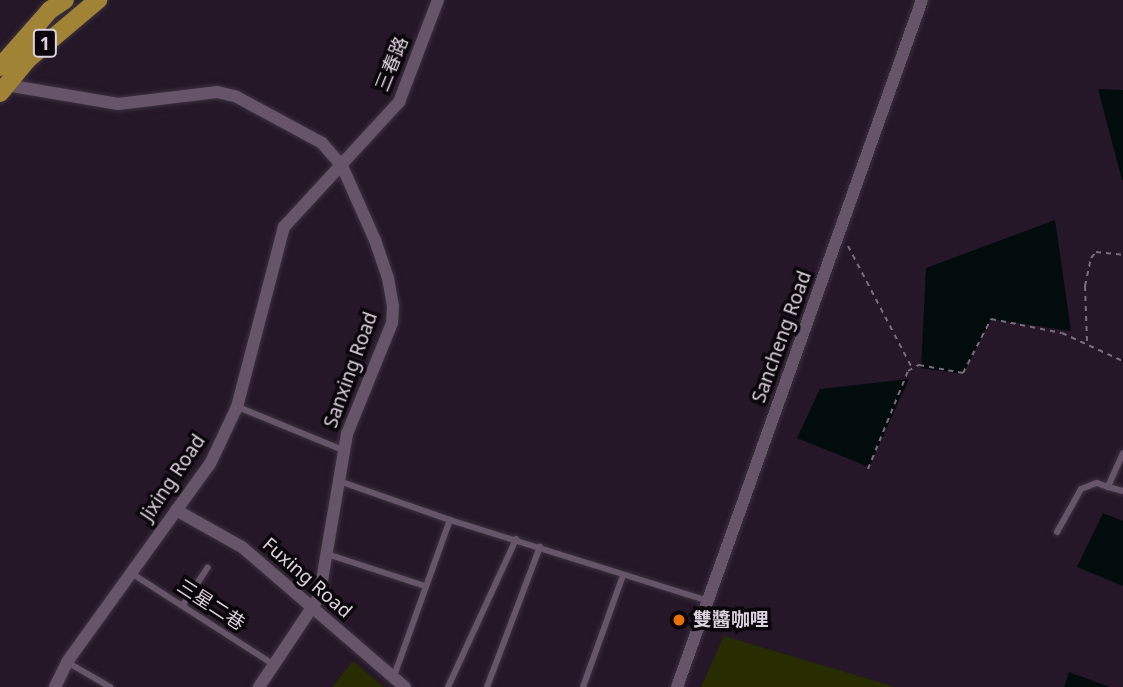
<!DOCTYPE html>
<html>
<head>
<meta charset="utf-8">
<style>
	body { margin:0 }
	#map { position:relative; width:1123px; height:687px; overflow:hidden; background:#251728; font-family:"Noto Sans","Noto Sans TC",sans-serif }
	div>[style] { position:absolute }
	.green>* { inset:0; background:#272d00 }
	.water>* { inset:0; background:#020c0d }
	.path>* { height:2px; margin-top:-1px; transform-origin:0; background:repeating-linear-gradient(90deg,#796d7c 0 5px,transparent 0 10px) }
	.roads { filter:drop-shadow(0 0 2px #3b313d) drop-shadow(0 0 2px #3b313d) }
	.service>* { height:6px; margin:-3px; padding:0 3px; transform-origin:3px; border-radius:3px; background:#665569 }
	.minor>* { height:12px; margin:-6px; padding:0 6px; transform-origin:6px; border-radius:6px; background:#665569 }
	.primary>* { height:18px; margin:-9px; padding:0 9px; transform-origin:9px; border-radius:9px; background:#a08334 }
	.dots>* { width:19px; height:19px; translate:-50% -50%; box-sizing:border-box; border:4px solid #0b050c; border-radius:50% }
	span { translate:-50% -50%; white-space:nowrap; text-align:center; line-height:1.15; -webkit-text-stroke:7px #0b050c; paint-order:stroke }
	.shield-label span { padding:2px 5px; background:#0b050c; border:2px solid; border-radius:5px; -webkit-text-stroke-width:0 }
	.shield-label { font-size:18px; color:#dcd2de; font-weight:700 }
	.street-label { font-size:19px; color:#dcd2de }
	.poi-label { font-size:19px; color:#dcd2de; font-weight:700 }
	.left { translate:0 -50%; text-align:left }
</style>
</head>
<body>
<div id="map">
	<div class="green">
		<div style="clip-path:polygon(724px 636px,895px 687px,701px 687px)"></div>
		<div style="clip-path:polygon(353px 661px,384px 687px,332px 687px)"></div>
	</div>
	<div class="water">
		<div style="clip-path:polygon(1098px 89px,1123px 90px,1123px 180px,1122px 180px)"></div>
		<div style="clip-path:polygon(1055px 220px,1071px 331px,991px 319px,963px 374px,921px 368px,926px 268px)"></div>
		<div style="clip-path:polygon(909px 379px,869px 467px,797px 438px,820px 389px)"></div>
		<div style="clip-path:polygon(1103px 513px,1123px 521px,1123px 586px,1077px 567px)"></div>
		<div style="clip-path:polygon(1069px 672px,1110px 687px,1064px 687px)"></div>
	</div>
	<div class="path">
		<div style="left:848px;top:246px;width:138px;rotate:62.3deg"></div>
		<div style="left:1087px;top:341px;width:55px;rotate:-92.1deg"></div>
		<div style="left:1085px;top:286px;width:29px;rotate:-78deg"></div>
		<div style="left:1091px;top:258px;width:8px;rotate:-50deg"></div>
		<div style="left:1096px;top:252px;width:27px;rotate:6deg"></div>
		<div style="left:868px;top:469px;width:106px;rotate:-67.8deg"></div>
		<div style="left:908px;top:371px;width:13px;rotate:-29deg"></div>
		<div style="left:919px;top:365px;width:45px;rotate:10.3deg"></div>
		<div style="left:963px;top:373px;width:61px;rotate:-62.6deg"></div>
		<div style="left:991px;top:319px;width:72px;rotate:11.2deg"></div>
		<div style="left:1062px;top:333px;width:67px;rotate:24.7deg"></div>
	</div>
	<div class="roads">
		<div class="service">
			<div style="left:238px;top:407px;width:113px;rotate:22.3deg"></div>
			<div style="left:1123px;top:453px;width:37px;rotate:114deg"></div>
			<div style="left:1108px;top:487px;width:16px;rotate:15deg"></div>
			<div style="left:339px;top:481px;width:118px;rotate:19.4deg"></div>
			<div style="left:450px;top:520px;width:270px;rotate:17.4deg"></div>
			<div style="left:1057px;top:532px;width:49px;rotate:-60.8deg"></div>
			<div style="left:1081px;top:489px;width:17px;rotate:-21deg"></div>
			<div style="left:1097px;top:483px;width:12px;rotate:20deg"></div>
			<div style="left:327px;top:554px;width:103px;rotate:18.1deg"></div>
			<div style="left:131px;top:573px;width:169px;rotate:32.7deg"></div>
			<div style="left:183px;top:605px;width:45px;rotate:-56.7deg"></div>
			<div style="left:67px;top:662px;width:50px;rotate:30.2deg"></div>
			<div style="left:394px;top:676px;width:166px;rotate:-70.3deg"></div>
			<div style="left:448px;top:687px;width:163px;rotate:-65.3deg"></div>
			<div style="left:487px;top:687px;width:150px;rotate:-69.3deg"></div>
			<div style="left:583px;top:687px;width:119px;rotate:-70.3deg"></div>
		</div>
		<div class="minor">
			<div style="left:6px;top:85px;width:114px;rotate:9.6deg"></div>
			<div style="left:118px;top:104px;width:100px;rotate:-6.9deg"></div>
			<div style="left:217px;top:92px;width:18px;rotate:13deg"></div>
			<div style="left:235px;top:96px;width:99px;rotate:28.4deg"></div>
			<div style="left:322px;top:143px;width:30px;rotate:49deg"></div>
			<div style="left:342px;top:166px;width:81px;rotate:66deg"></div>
			<div style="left:375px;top:240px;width:40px;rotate:71.1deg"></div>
			<div style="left:388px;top:278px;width:28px;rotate:80deg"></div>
			<div style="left:393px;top:306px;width:17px;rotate:93deg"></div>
			<div style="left:392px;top:323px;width:120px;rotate:112.1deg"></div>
			<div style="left:347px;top:434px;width:165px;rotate:99.7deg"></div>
			<div style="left:319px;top:597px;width:108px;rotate:123.7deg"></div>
			<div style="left:176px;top:510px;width:76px;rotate:29.3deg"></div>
			<div style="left:242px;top:547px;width:215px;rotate:40.7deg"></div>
			<div style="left:55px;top:687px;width:28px;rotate:-64deg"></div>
			<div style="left:67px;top:662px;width:244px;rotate:-54.2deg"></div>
			<div style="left:210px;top:464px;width:63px;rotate:-64.7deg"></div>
			<div style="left:237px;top:407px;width:186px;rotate:-75.4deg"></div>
			<div style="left:284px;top:227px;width:170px;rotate:-47.4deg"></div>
			<div style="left:399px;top:102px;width:109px;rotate:-69.1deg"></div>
			<div style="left:677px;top:687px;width:729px;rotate:-70.37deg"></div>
		</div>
		<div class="primary">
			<div style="left:0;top:67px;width:76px;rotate:-48.7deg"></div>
			<div style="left:50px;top:10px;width:18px;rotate:-34deg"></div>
			<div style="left:0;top:93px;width:44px;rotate:-50.5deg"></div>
			<div style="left:28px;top:59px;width:92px;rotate:-40.1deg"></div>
		</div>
	</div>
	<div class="dots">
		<div style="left:679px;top:620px;background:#e8710a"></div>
	</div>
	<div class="shield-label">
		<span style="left:45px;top:43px">1</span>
	</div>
	<div class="street-label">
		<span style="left:392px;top:64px;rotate:-68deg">三春路</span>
		<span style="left:782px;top:337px;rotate:-70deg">Sancheng Road</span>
		<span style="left:351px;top:370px;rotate:-70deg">Sanxing Road</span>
		<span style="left:173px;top:478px;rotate:-56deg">Jixing Road</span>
		<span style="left:307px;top:578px;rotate:41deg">Fuxing Road</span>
		<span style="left:211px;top:605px;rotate:33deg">三星二巷</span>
	</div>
	<div class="poi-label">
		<span class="left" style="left:693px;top:620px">雙醬咖哩</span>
	</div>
</div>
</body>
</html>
